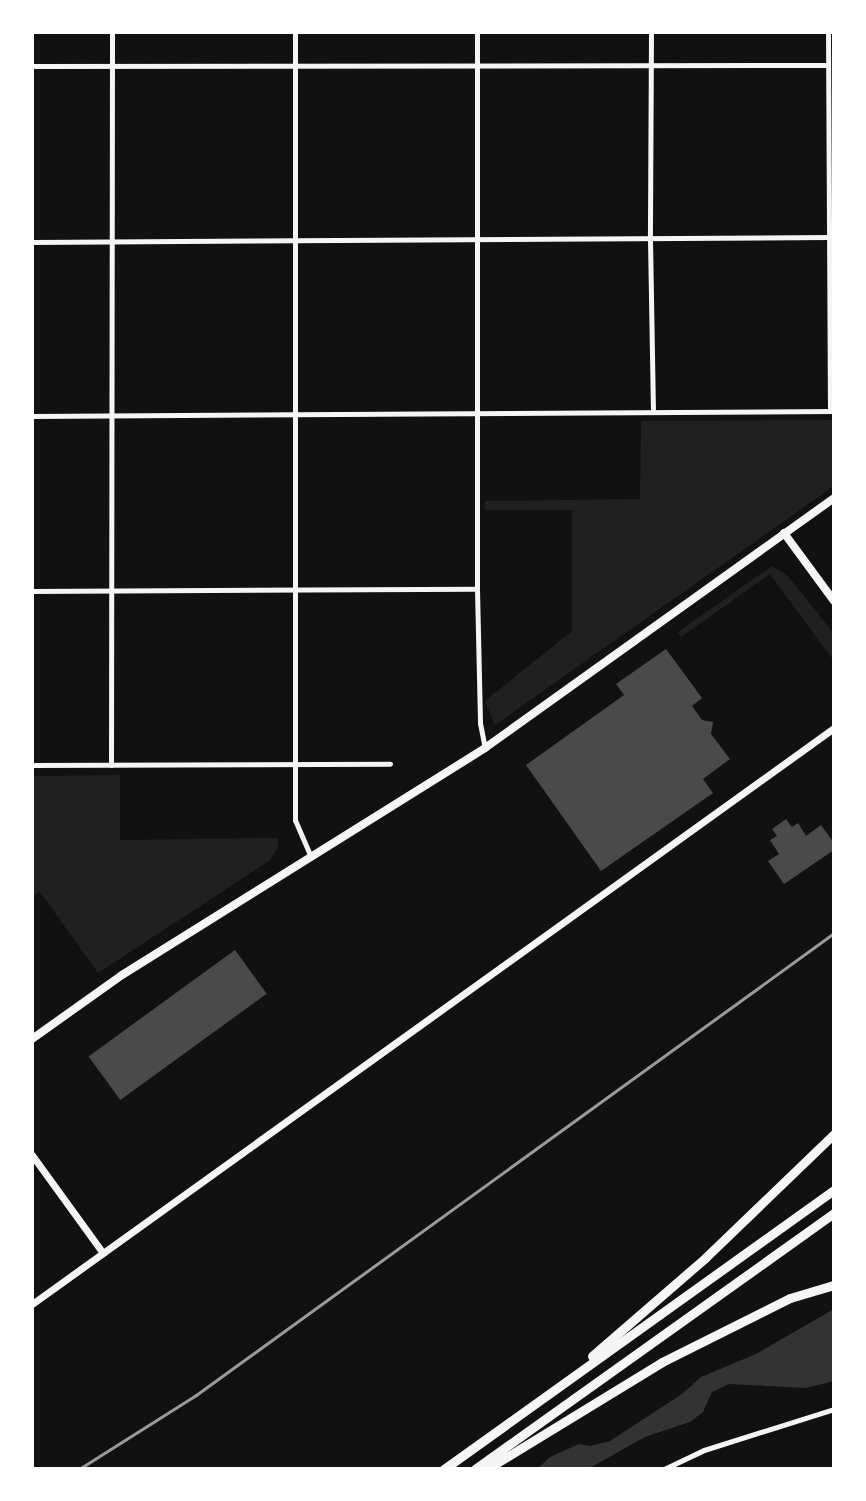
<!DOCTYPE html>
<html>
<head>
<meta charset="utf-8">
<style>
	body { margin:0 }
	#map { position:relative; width:866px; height:1501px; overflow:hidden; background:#111; font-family:Jost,sans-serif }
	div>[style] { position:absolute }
	.green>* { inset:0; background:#202020 }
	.water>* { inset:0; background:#333 }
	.building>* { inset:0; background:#4a4a4a; transform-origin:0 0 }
	.minor>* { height:5px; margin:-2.5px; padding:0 2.5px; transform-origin:2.5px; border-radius:2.5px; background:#f5f5f5 }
	.tertiary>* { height:7px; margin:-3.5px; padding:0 3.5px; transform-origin:3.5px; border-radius:3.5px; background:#f5f5f5 }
	.secondary>* { height:8px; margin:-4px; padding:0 4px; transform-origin:4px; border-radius:4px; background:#f5f5f5 }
	.trunk>* { height:9px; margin:-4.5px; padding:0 4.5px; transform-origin:4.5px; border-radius:4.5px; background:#f5f5f5 }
	.rail>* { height:3px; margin:-1.5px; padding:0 1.5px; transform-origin:1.5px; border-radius:1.5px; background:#9a9a9a }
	span { translate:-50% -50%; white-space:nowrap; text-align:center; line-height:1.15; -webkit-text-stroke:8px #fff; paint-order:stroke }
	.frame { position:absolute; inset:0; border:34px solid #fff; pointer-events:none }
</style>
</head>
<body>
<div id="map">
	<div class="green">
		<div style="clip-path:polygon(834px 420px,834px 486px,495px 725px,485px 701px,572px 631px,572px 510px,485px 510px,485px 501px,640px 499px,641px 421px)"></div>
		<div style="clip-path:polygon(772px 566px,788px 576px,834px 634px,834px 661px,770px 574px,681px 637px,678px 632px)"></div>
		<div style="clip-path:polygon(120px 775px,120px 840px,278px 838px,278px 848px,269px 861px,98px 973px,40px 892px,32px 897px,33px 776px)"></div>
	</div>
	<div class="water">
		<div style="clip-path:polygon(834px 1309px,834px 1381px,806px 1388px,729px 1384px,712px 1392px,703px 1412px,690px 1422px,645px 1437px,588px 1469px,537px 1469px,550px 1457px,579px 1444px,590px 1446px,610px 1441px,682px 1394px,701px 1377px,756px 1354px)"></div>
	</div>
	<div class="building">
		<div style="clip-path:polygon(666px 649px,702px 698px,692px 706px,702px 720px,713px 722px,711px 734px,730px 759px,703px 779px,713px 793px,601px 871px,526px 765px,624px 695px,616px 684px)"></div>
		<div style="clip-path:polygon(786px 819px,792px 827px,798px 823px,806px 836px,821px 825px,834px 843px,834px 850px,784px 884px,768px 861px,779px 854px,770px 840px,777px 836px,772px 829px)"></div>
		<div style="left:235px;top:950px;width:54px;height:181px;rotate:54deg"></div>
	</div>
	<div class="minor">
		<div style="left:295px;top:32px;width:788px;rotate:90deg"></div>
		<div style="left:295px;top:820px;width:40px;rotate:66.6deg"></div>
		<div style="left:477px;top:32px;width:557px;rotate:90deg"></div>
		<div style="left:477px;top:589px;width:134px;rotate:88.7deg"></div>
		<div style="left:480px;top:723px;width:25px;rotate:79deg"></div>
		<div style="left:651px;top:32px;width:208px;rotate:90.3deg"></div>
		<div style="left:650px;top:240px;width:172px;rotate:89deg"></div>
		<div style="left:828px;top:32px;width:379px;rotate:89.7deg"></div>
		<div style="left:32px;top:66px;width:796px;rotate:-0.07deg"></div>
		<div style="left:32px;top:242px;width:797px;rotate:-0.36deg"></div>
		<div style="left:32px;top:416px;width:802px;rotate:-0.36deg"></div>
		<div style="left:32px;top:591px;width:445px;rotate:-0.3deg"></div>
		<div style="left:32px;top:765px;width:358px;rotate:-0.2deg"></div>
		<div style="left:111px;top:765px;width:733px;rotate:-89.92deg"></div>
		<div style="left:664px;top:1469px;width:44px;rotate:-25.4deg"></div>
		<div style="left:704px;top:1450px;width:136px;rotate:-17.5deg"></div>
	</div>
	<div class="tertiary">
		<div style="left:32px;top:1155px;width:121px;rotate:54.1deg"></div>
		<div style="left:32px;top:1304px;width:987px;rotate:-35.69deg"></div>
	</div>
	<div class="secondary">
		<div style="left:784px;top:533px;width:84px;rotate:53.7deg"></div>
		<div style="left:32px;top:1039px;width:110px;rotate:-35.4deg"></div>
		<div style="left:122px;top:975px;width:428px;rotate:-32deg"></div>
		<div style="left:485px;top:748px;width:429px;rotate:-35.6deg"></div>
	</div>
	<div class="trunk">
		<div style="left:592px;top:1356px;width:150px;rotate:-40.9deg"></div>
		<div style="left:705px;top:1258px;width:179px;rotate:-43.9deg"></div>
		<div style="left:444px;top:1469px;width:480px;rotate:-35.6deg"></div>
		<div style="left:475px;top:1469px;width:441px;rotate:-35.5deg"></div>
		<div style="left:487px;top:1469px;width:205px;rotate:-31.4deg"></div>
		<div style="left:662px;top:1362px;width:143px;rotate:-26.6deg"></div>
		<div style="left:790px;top:1298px;width:46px;rotate:-16.5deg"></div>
	</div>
	<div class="rail">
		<div style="left:79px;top:1469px;width:138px;rotate:-32.3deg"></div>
		<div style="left:196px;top:1395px;width:788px;rotate:-35.91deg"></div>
	</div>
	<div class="frame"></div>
</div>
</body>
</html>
